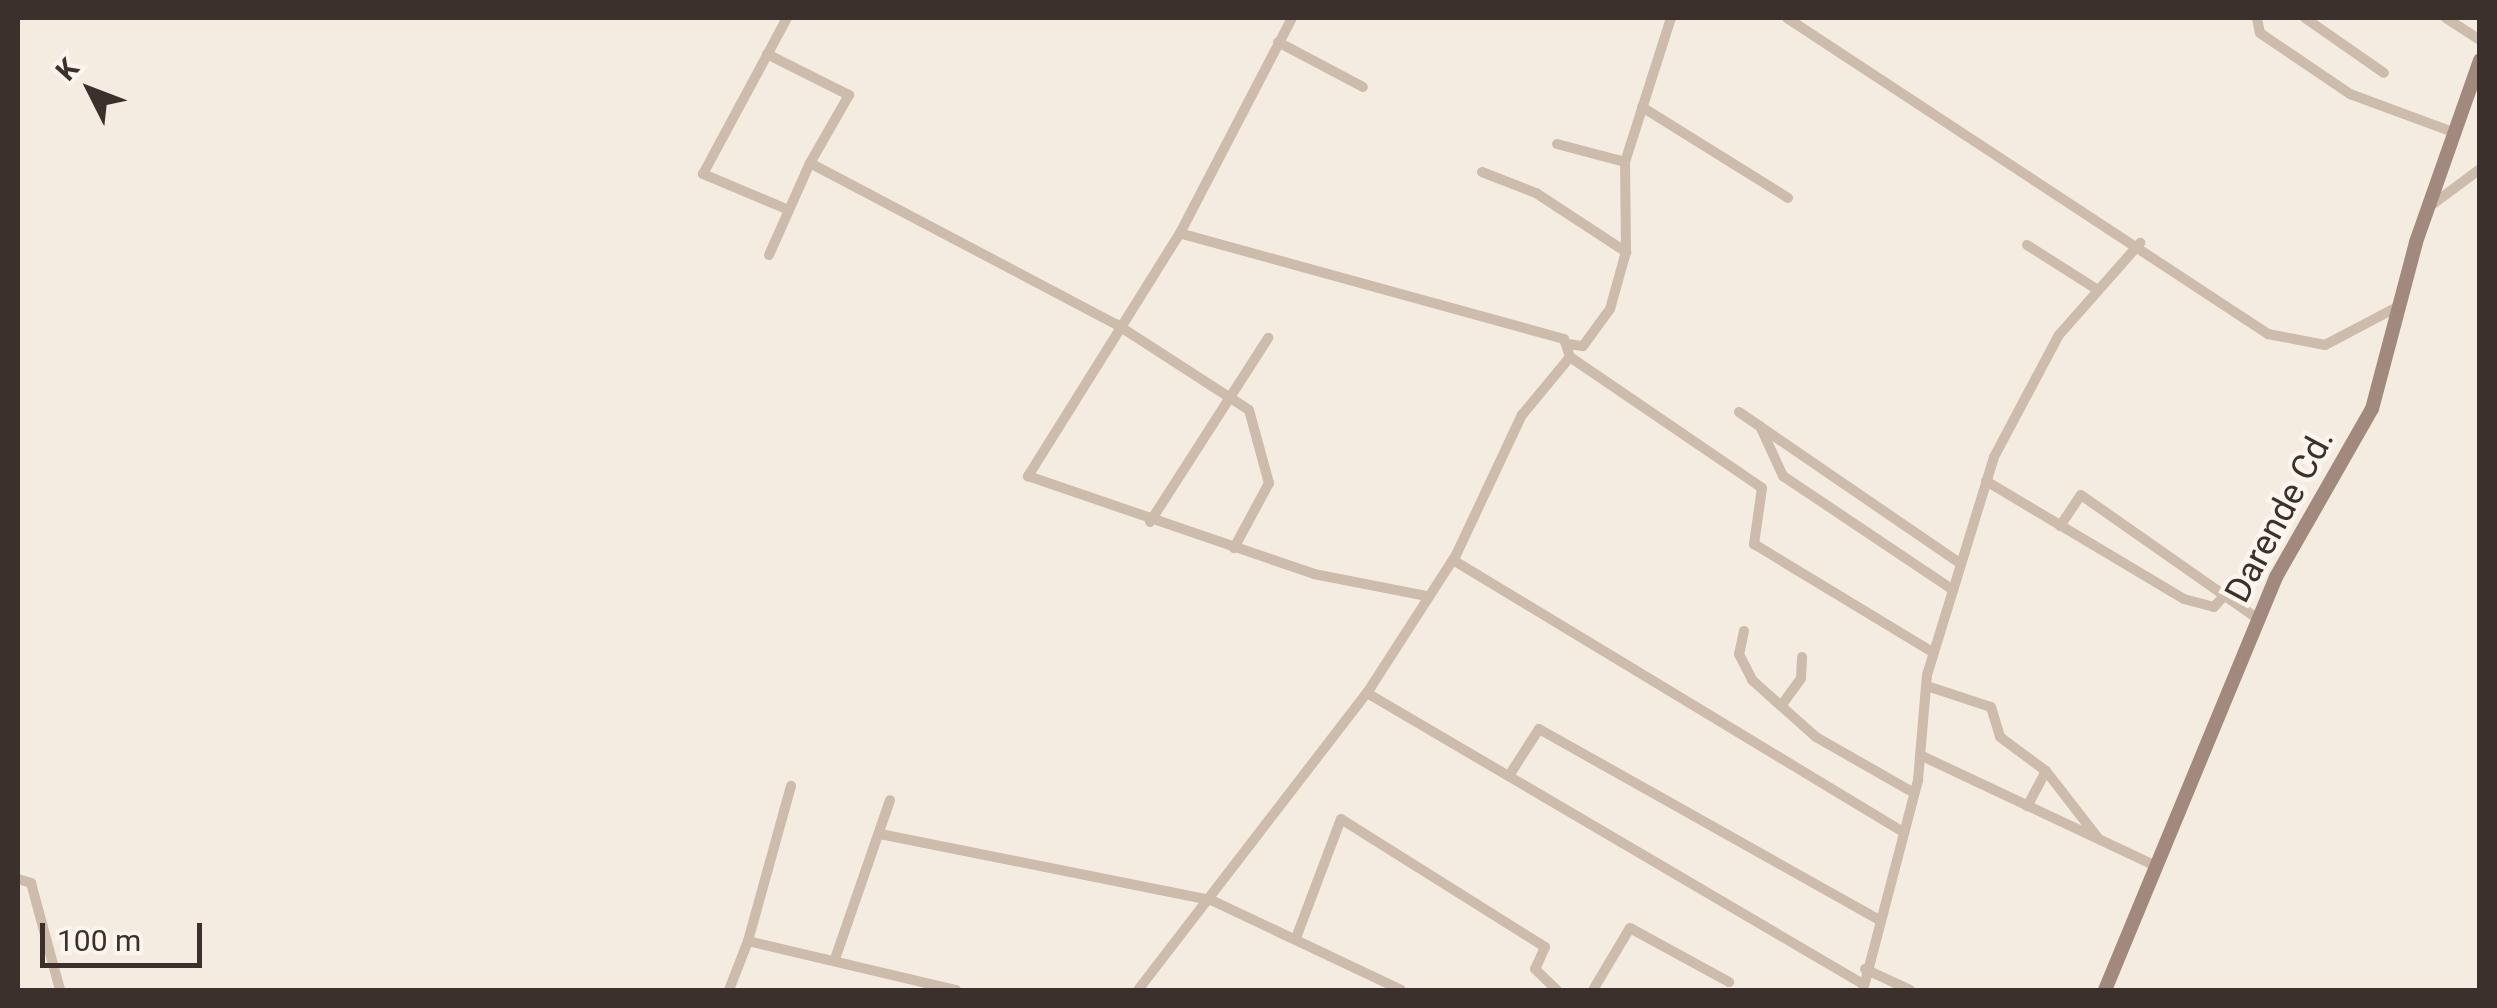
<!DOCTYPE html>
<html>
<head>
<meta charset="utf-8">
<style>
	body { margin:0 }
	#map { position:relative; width:2497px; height:1008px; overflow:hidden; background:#f4ebe1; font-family:Roboto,sans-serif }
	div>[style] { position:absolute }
	.street>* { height:10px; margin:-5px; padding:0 5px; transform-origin:5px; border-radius:5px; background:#cdbbac }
	.secondary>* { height:14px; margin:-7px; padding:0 7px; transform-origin:7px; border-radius:7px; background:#a18a7d }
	span { translate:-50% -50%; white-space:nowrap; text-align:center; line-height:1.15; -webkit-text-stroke:9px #fbf5ee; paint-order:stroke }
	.street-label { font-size:35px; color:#3b302b }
	.frame { position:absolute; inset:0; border:20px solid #3b302b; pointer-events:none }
	.north { position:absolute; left:40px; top:40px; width:100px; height:100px; -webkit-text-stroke:8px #fbf5ee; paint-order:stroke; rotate:312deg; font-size:28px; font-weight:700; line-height:40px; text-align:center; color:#3b302b }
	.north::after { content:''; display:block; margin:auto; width:35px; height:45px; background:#3b302b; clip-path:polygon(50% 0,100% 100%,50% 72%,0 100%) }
	.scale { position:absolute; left:40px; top:923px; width:162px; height:45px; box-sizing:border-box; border:5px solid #3b302b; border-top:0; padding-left:12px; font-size:30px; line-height:35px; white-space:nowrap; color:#3b302b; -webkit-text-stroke:8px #fbf5ee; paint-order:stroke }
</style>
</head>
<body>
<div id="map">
	<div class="street">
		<div style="left:1292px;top:18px;width:242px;rotate:117.5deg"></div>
		<div style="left:1180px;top:233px;width:287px;rotate:122deg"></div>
		<div style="left:1028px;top:476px;width:302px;rotate:18.9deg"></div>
		<div style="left:1314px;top:574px;width:114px;rotate:11.1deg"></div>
		<div style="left:1787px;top:18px;width:576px;rotate:33.3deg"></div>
		<div style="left:2268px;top:334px;width:58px;rotate:10.9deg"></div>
		<div style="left:2325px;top:345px;width:84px;rotate:-27.8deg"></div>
		<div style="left:2257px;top:18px;width:15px;rotate:79deg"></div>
		<div style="left:2260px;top:33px;width:109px;rotate:34.1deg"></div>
		<div style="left:2350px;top:94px;width:110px;rotate:20.3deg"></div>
		<div style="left:2305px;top:18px;width:96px;rotate:34.8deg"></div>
		<div style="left:2446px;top:18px;width:40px;rotate:32.9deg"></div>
		<div style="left:1278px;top:42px;width:96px;rotate:27.9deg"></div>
		<div style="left:767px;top:54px;width:92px;rotate:26.6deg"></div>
		<div style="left:849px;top:95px;width:78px;rotate:119.8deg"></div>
		<div style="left:810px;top:163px;width:346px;rotate:27.8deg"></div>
		<div style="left:1116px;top:324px;width:158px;rotate:32.9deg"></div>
		<div style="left:1249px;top:410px;width:76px;rotate:74.7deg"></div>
		<div style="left:1269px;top:483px;width:74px;rotate:118.3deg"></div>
		<div style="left:1642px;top:107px;width:172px;rotate:31.9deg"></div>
		<div style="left:1557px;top:144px;width:70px;rotate:14.8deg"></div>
		<div style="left:1482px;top:172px;width:58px;rotate:21.3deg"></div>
		<div style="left:1536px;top:193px;width:108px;rotate:33.2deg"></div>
		<div style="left:2429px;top:207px;width:64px;rotate:-36.7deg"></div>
		<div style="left:784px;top:208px;width:88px;rotate:-157.2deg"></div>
		<div style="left:703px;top:174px;width:177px;rotate:-61.7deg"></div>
		<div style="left:2027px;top:245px;width:84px;rotate:32.4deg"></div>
		<div style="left:769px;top:255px;width:101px;rotate:-66deg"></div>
		<div style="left:1568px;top:344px;width:15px;rotate:8deg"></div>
		<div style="left:1583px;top:346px;width:46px;rotate:-53.9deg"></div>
		<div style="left:1610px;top:309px;width:59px;rotate:-74.3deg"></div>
		<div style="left:1626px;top:252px;width:90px;rotate:-90.6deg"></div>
		<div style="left:1625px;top:162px;width:151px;rotate:-72.3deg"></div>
		<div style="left:1570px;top:357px;width:232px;rotate:34.3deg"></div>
		<div style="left:1762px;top:488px;width:57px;rotate:98.1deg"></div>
		<div style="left:1754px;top:544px;width:210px;rotate:31.2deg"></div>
		<div style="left:1739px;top:412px;width:269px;rotate:34.4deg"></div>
		<div style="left:1760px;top:426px;width:55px;rotate:65.3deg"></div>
		<div style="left:1783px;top:476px;width:205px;rotate:33.8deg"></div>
		<div style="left:1986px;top:481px;width:230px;rotate:30.8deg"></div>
		<div style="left:2184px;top:599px;width:31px;rotate:15deg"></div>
		<div style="left:2214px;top:607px;width:15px;rotate:-48deg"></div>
		<div style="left:1150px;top:522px;width:219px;rotate:-57.3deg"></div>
		<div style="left:2060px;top:526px;width:37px;rotate:-56deg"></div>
		<div style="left:2081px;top:495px;width:216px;rotate:35deg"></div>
		<div style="left:1453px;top:560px;width:526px;rotate:31.15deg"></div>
		<div style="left:1744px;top:631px;width:24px;rotate:102deg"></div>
		<div style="left:1739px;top:654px;width:29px;rotate:63deg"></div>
		<div style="left:1752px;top:680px;width:86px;rotate:41.7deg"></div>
		<div style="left:1816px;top:737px;width:113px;rotate:29.7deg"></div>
		<div style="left:1927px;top:686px;width:67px;rotate:18.2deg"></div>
		<div style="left:1991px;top:707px;width:31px;rotate:73deg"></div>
		<div style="left:2000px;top:737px;width:57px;rotate:36.5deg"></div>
		<div style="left:2046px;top:771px;width:40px;rotate:118deg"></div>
		<div style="left:1367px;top:693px;width:573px;rotate:30.41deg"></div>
		<div style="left:1781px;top:706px;width:34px;rotate:-54deg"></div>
		<div style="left:1801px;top:678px;width:21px;rotate:-87deg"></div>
		<div style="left:1920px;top:755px;width:261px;rotate:25.2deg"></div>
		<div style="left:1512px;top:771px;width:50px;rotate:-57.3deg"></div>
		<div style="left:1539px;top:729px;width:390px;rotate:29.3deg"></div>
		<div style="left:2046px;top:771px;width:85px;rotate:52.2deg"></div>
		<div style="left:880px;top:834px;width:338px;rotate:11.3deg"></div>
		<div style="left:1211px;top:900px;width:210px;rotate:25.3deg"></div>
		<div style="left:18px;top:879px;width:14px;rotate:17deg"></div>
		<div style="left:31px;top:883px;width:111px;rotate:74.8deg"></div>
		<div style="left:1296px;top:938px;width:127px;rotate:-69.3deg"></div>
		<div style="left:1341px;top:819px;width:241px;rotate:32.1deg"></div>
		<div style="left:1545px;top:947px;width:24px;rotate:114deg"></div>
		<div style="left:1535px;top:969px;width:30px;rotate:44deg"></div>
		<div style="left:748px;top:941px;width:161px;rotate:-74.5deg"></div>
		<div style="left:835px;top:959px;width:168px;rotate:-70.9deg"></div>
		<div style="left:1865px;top:969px;width:50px;rotate:25deg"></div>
		<div style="left:729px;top:990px;width:53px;rotate:-68.8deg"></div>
		<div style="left:748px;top:941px;width:214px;rotate:13.3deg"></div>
		<div style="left:1138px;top:990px;width:375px;rotate:-52.4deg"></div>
		<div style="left:1367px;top:693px;width:164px;rotate:-57.2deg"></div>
		<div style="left:1456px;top:555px;width:155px;rotate:-64.8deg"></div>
		<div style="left:1522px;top:415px;width:75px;rotate:-50.4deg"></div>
		<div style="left:1570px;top:357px;width:19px;rotate:-108deg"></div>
		<div style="left:1564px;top:339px;width:398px;rotate:-164.6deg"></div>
		<div style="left:1593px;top:990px;width:72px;rotate:-59.2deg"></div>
		<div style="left:1630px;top:928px;width:113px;rotate:28.6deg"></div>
		<div style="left:1863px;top:990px;width:217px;rotate:-75.3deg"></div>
		<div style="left:1918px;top:780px;width:105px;rotate:-85.1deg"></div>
		<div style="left:1927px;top:675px;width:228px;rotate:-72.9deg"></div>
		<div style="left:1994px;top:457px;width:138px;rotate:-62deg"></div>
		<div style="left:2059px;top:335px;width:123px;rotate:-48.6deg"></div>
	</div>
	<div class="secondary">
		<div style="left:2105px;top:990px;width:447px;rotate:-67.5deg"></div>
		<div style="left:2276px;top:577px;width:193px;rotate:-60.3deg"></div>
		<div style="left:2372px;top:409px;width:173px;rotate:-75.2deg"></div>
		<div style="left:2416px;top:242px;width:193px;rotate:-70.6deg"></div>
	</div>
	<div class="street-label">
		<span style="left:2280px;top:516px;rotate:-62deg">Darende Cd.</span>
	</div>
	<div class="frame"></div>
	<div class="north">K</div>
	<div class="scale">100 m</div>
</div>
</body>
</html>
